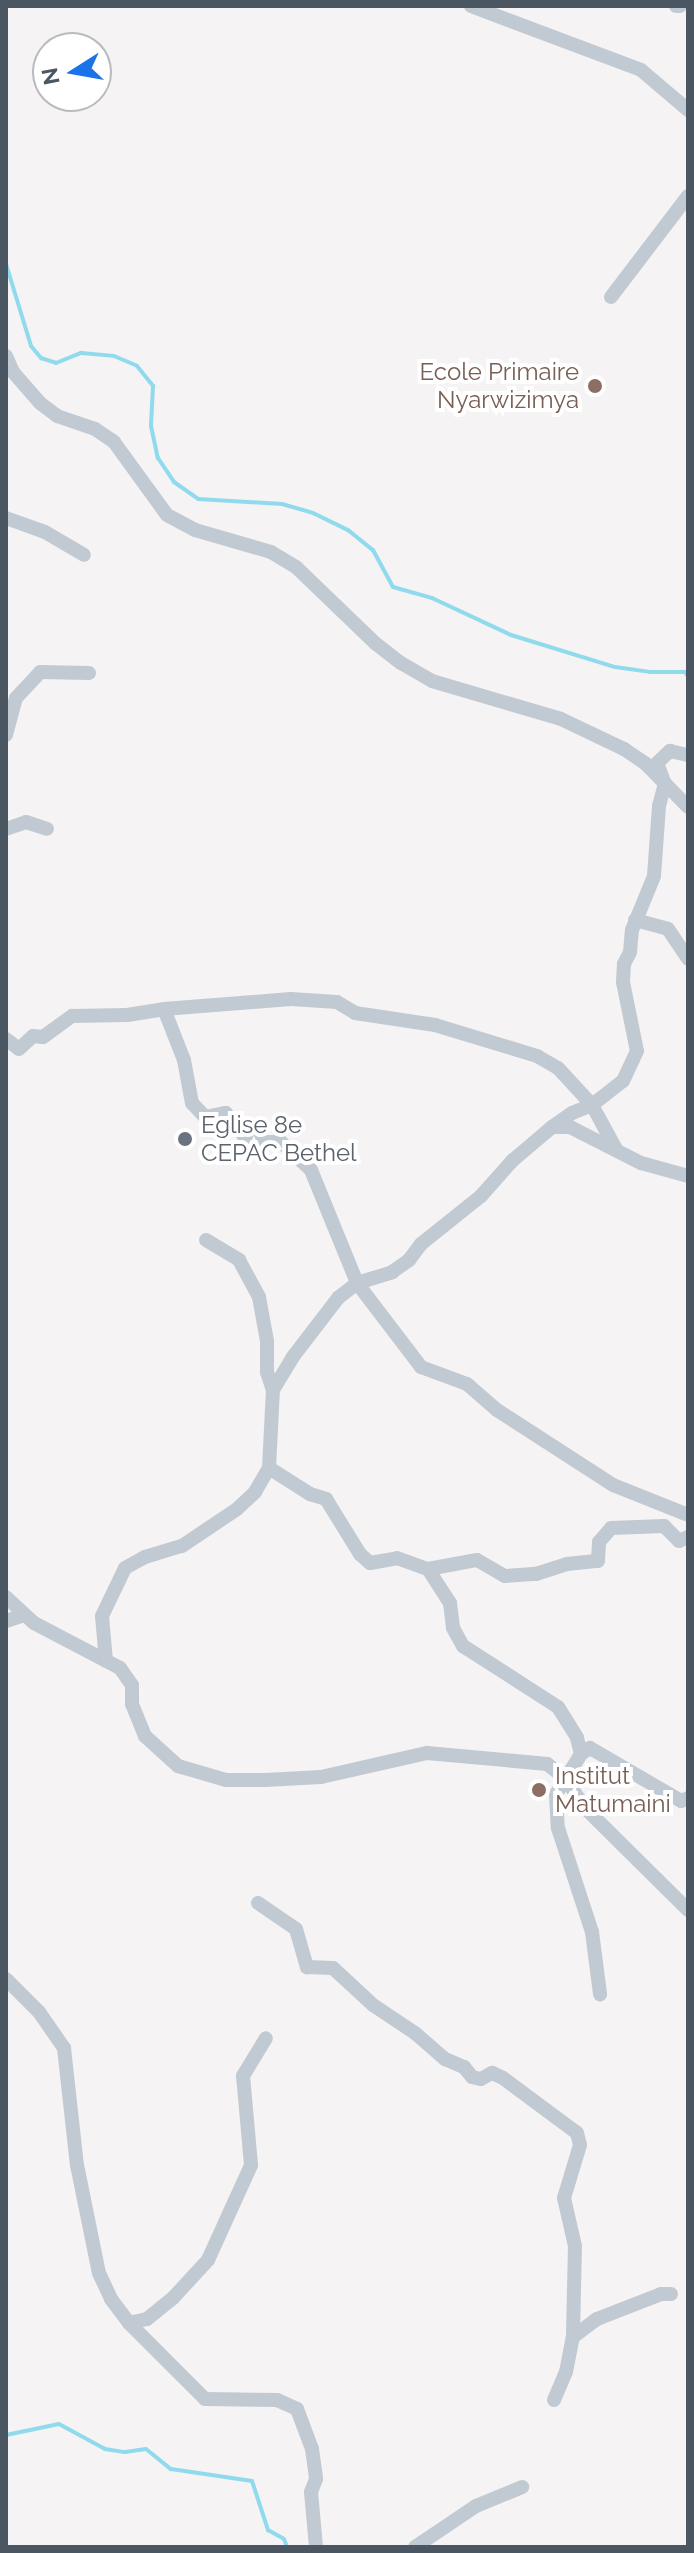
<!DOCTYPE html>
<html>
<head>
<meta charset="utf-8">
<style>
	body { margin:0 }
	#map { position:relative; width:694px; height:2553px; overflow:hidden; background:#f5f3f3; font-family:Raleway,sans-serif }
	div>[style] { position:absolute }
	.stream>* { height:4px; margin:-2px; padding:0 2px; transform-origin:2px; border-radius:2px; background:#90daee }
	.street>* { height:14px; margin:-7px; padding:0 7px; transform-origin:7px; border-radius:7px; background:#c1cad2 }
	.dots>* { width:22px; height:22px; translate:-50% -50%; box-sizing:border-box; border:4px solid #fff; border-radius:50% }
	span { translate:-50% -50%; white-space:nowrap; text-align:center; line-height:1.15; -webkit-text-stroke:8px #fff; paint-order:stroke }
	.education-label { font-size:24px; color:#785e54 }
	.right { translate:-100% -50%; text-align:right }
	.left { translate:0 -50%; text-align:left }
	.worship-label { font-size:24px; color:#5b616d }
	.frame { position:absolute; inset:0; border:8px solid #4a5661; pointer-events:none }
	.north { position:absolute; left:32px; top:32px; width:80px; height:80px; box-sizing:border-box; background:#fff; border:2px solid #b7bbc0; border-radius:50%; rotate:259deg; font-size:22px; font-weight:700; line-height:32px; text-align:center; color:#4a5661 }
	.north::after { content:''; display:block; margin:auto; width:28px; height:36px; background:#1a73e8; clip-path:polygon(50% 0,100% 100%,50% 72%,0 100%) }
</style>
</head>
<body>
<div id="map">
	<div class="stream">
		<div style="left:6px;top:264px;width:86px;rotate:73deg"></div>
		<div style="left:31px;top:346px;width:16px;rotate:50deg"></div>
		<div style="left:41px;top:358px;width:16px;rotate:18deg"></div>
		<div style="left:56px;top:363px;width:27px;rotate:-22deg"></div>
		<div style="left:81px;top:353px;width:33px;rotate:5deg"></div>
		<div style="left:114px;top:356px;width:25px;rotate:23deg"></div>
		<div style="left:137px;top:366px;width:26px;rotate:51deg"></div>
		<div style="left:153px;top:386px;width:40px;rotate:92.9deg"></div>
		<div style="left:151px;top:426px;width:33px;rotate:78deg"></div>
		<div style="left:158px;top:458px;width:29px;rotate:56deg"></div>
		<div style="left:174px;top:482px;width:29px;rotate:35deg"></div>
		<div style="left:198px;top:499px;width:84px;rotate:3.4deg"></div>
		<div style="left:282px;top:504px;width:32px;rotate:16deg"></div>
		<div style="left:313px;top:513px;width:39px;rotate:26deg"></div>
		<div style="left:348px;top:530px;width:32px;rotate:39deg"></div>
		<div style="left:373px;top:550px;width:42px;rotate:61.6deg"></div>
		<div style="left:393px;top:587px;width:41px;rotate:15.8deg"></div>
		<div style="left:432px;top:598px;width:87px;rotate:25.1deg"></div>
		<div style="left:511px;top:635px;width:109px;rotate:17.1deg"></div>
		<div style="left:615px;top:667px;width:35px;rotate:8deg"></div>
		<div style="left:650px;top:672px;width:35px"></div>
		<div style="left:685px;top:672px;width:5px;rotate:53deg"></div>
		<div style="left:6px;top:2435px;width:54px;rotate:-11.7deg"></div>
		<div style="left:59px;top:2424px;width:52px;rotate:28.5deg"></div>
		<div style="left:105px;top:2449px;width:20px;rotate:9deg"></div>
		<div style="left:125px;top:2452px;width:21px;rotate:-8deg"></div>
		<div style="left:146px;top:2449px;width:32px;rotate:39deg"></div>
		<div style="left:171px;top:2469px;width:82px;rotate:8.4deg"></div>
		<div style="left:252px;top:2481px;width:52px;rotate:71.9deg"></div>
		<div style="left:268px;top:2530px;width:18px;rotate:29deg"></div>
		<div style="left:284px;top:2539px;width:9px;rotate:69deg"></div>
	</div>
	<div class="street">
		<div style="left:471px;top:6px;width:182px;rotate:20.6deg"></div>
		<div style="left:641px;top:70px;width:62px;rotate:40.4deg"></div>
		<div style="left:676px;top:6px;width:4px"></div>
		<div style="left:611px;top:297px;width:127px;rotate:-52.7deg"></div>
		<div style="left:6px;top:356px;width:17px;rotate:66deg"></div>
		<div style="left:13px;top:372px;width:41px;rotate:48.9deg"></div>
		<div style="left:40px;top:403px;width:21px;rotate:37deg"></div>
		<div style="left:57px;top:416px;width:40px;rotate:18.9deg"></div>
		<div style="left:95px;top:429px;width:23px;rotate:34deg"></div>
		<div style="left:114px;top:442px;width:90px;rotate:54deg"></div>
		<div style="left:167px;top:515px;width:32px;rotate:28deg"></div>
		<div style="left:195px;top:530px;width:79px;rotate:16.1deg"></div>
		<div style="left:271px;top:552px;width:29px;rotate:31deg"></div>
		<div style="left:296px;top:567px;width:110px;rotate:43.9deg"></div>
		<div style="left:375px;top:643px;width:33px;rotate:38deg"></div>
		<div style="left:401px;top:663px;width:36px;rotate:30deg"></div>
		<div style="left:432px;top:681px;width:134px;rotate:16.4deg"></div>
		<div style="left:561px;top:719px;width:70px;rotate:25.5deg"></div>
		<div style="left:624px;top:749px;width:27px;rotate:34deg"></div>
		<div style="left:646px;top:764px;width:60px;rotate:45.7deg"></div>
		<div style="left:6px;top:518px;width:41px;rotate:19.7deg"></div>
		<div style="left:45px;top:532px;width:45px;rotate:30.5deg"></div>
		<div style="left:6px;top:735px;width:38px;rotate:-75deg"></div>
		<div style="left:16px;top:698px;width:35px;rotate:-47deg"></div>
		<div style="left:40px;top:672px;width:49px;rotate:1.2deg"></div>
		<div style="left:6px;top:829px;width:21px;rotate:-19deg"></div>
		<div style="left:26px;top:822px;width:22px;rotate:18deg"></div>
		<div style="left:635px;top:920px;width:34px;rotate:15deg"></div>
		<div style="left:668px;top:929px;width:36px;rotate:56deg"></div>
		<div style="left:164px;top:1009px;width:55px;rotate:68.6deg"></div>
		<div style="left:184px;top:1060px;width:44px;rotate:79.5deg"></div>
		<div style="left:192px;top:1103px;width:19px;rotate:47deg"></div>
		<div style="left:205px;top:1117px;width:21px;rotate:-11deg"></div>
		<div style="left:226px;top:1113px;width:34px;rotate:52deg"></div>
		<div style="left:247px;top:1140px;width:9px;rotate:-18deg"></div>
		<div style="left:256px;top:1137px;width:6px;rotate:59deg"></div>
		<div style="left:259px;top:1142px;width:22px"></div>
		<div style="left:281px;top:1142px;width:41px;rotate:43deg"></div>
		<div style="left:311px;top:1170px;width:122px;rotate:67.8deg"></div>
		<div style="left:357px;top:1283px;width:106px;rotate:52.7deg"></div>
		<div style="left:421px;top:1367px;width:49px;rotate:20.3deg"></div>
		<div style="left:467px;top:1384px;width:40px;rotate:41deg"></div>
		<div style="left:497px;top:1410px;width:138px;rotate:32.9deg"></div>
		<div style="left:613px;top:1485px;width:81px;rotate:21.8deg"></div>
		<div style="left:6px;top:1039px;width:16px;rotate:38deg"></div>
		<div style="left:19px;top:1049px;width:19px;rotate:-43deg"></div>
		<div style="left:33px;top:1036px;width:10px;rotate:6deg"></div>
		<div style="left:43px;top:1037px;width:36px;rotate:-36deg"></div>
		<div style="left:72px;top:1016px;width:55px;rotate:-1deg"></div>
		<div style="left:127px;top:1015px;width:37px;rotate:-9deg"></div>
		<div style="left:164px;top:1009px;width:127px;rotate:-4.5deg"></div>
		<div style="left:291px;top:999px;width:46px;rotate:3.7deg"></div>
		<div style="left:337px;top:1002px;width:21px;rotate:31deg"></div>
		<div style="left:355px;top:1013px;width:81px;rotate:8.5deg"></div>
		<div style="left:435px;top:1025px;width:107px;rotate:16.9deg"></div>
		<div style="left:537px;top:1056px;width:24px;rotate:30deg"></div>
		<div style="left:558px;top:1068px;width:50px;rotate:47.4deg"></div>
		<div style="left:592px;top:1105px;width:52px;rotate:61.5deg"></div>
		<div style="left:552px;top:1127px;width:18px"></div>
		<div style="left:570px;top:1127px;width:80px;rotate:26.9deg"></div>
		<div style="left:641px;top:1163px;width:49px;rotate:15.5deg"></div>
		<div style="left:206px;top:1240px;width:39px;rotate:31deg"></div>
		<div style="left:239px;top:1260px;width:42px;rotate:61.6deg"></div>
		<div style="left:259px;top:1297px;width:45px;rotate:79.7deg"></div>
		<div style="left:267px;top:1341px;width:31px;rotate:90deg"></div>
		<div style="left:267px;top:1372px;width:19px;rotate:72deg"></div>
		<div style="left:269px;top:1468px;width:49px;rotate:32.4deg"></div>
		<div style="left:310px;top:1494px;width:17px;rotate:17deg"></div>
		<div style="left:326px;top:1499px;width:65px;rotate:58.3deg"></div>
		<div style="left:360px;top:1554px;width:13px;rotate:42deg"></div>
		<div style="left:370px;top:1563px;width:27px;rotate:-10deg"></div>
		<div style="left:397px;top:1558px;width:33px;rotate:20deg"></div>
		<div style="left:428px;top:1569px;width:50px;rotate:-10.4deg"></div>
		<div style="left:477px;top:1560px;width:32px;rotate:30deg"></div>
		<div style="left:505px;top:1576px;width:31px;rotate:-4deg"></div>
		<div style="left:536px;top:1574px;width:33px;rotate:-18deg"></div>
		<div style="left:567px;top:1564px;width:31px;rotate:-6deg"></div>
		<div style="left:598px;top:1561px;width:19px;rotate:-87deg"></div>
		<div style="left:599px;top:1542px;width:18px;rotate:-49deg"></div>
		<div style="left:611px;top:1528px;width:53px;rotate:-2.2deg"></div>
		<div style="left:664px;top:1526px;width:21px;rotate:45deg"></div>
		<div style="left:679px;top:1541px;width:10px;rotate:-24deg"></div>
		<div style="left:428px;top:1569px;width:40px;rotate:57.1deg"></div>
		<div style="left:450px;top:1603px;width:25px;rotate:83deg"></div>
		<div style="left:453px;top:1628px;width:21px;rotate:61deg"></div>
		<div style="left:463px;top:1646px;width:113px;rotate:32.7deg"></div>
		<div style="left:558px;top:1707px;width:36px;rotate:58deg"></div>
		<div style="left:577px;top:1738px;width:16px;rotate:76deg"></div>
		<div style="left:581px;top:1754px;width:47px;rotate:122deg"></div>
		<div style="left:556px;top:1794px;width:34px;rotate:87deg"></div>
		<div style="left:558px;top:1828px;width:109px;rotate:71.9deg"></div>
		<div style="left:592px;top:1932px;width:63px;rotate:82.6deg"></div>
		<div style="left:6px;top:1597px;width:38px;rotate:43deg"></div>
		<div style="left:34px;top:1623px;width:97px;rotate:27.6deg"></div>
		<div style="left:120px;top:1668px;width:21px;rotate:55deg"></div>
		<div style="left:132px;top:1685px;width:19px;rotate:90deg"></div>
		<div style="left:132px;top:1704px;width:35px;rotate:68deg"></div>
		<div style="left:145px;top:1736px;width:45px;rotate:42.3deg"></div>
		<div style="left:178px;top:1766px;width:50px;rotate:16.3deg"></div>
		<div style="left:226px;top:1780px;width:39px"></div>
		<div style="left:265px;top:1780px;width:56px;rotate:-3.1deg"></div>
		<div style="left:321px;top:1777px;width:109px;rotate:-12.8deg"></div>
		<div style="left:427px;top:1753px;width:121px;rotate:5.2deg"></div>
		<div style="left:547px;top:1764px;width:24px;rotate:38deg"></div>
		<div style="left:566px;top:1779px;width:35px;rotate:57deg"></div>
		<div style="left:585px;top:1808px;width:145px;rotate:44.7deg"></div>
		<div style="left:6px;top:1621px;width:19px;rotate:-18deg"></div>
		<div style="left:106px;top:1661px;width:45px;rotate:-95.1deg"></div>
		<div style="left:102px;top:1616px;width:53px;rotate:-64.4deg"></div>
		<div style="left:125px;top:1568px;width:23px;rotate:-29deg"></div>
		<div style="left:145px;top:1557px;width:39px;rotate:-17deg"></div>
		<div style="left:182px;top:1546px;width:66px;rotate:-33.9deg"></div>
		<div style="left:237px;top:1509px;width:25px;rotate:-43deg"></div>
		<div style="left:255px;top:1492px;width:28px;rotate:-60deg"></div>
		<div style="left:269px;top:1468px;width:78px;rotate:-87.1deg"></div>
		<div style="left:273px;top:1390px;width:37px;rotate:-59deg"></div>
		<div style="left:292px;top:1358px;width:76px;rotate:-52.5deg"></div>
		<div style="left:338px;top:1298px;width:24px;rotate:-38deg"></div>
		<div style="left:357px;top:1283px;width:37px;rotate:-17deg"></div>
		<div style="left:392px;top:1272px;width:21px;rotate:-35deg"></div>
		<div style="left:409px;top:1260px;width:20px;rotate:-53deg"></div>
		<div style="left:421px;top:1244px;width:77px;rotate:-38.7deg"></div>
		<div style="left:481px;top:1196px;width:47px;rotate:-48.5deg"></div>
		<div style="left:512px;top:1161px;width:52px;rotate:-40.4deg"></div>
		<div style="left:552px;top:1127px;width:24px;rotate:-35deg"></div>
		<div style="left:572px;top:1113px;width:22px;rotate:-22deg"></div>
		<div style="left:592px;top:1105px;width:39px;rotate:-38deg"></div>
		<div style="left:623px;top:1081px;width:33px;rotate:-65deg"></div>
		<div style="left:637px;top:1051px;width:70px;rotate:-101.5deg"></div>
		<div style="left:623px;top:982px;width:18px;rotate:-87deg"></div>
		<div style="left:624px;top:964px;width:13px;rotate:-63deg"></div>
		<div style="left:630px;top:952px;width:22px;rotate:-85deg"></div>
		<div style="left:632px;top:930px;width:58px;rotate:-67.8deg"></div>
		<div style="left:654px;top:876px;width:70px;rotate:-85.9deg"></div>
		<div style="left:659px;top:806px;width:23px;rotate:-75deg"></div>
		<div style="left:665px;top:784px;width:22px;rotate:-111deg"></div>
		<div style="left:657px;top:763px;width:18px;rotate:-43deg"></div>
		<div style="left:670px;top:751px;width:18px;rotate:13deg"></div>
		<div style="left:581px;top:1754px;width:11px;rotate:-34deg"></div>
		<div style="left:590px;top:1748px;width:105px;rotate:30.2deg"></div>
		<div style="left:681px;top:1801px;width:8px;rotate:-23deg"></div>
		<div style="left:258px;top:1903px;width:46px;rotate:34.4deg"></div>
		<div style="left:296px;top:1929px;width:40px;rotate:74deg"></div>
		<div style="left:307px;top:1967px;width:26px;rotate:2deg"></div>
		<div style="left:333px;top:1968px;width:54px;rotate:42.8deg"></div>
		<div style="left:373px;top:2005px;width:50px;rotate:33.7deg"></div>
		<div style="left:415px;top:2033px;width:40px;rotate:41deg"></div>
		<div style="left:445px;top:2059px;width:21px;rotate:23deg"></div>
		<div style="left:464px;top:2067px;width:13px;rotate:51deg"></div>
		<div style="left:472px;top:2077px;width:9px;rotate:13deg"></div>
		<div style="left:481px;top:2079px;width:13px;rotate:-29deg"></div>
		<div style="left:492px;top:2073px;width:12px;rotate:24deg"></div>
		<div style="left:503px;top:2078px;width:92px;rotate:36.6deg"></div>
		<div style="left:577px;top:2133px;width:12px;rotate:76deg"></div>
		<div style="left:580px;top:2145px;width:55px;rotate:106.8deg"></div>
		<div style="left:564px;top:2198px;width:49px;rotate:77.1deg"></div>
		<div style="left:575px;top:2246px;width:91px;rotate:91.3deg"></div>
		<div style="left:6px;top:1979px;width:47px;rotate:45deg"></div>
		<div style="left:39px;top:2012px;width:44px;rotate:55.2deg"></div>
		<div style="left:64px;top:2048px;width:118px;rotate:83.7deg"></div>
		<div style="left:77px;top:2165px;width:110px;rotate:78.5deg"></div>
		<div style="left:99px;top:2273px;width:29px;rotate:65deg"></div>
		<div style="left:111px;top:2299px;width:30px;rotate:53deg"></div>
		<div style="left:129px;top:2323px;width:107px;rotate:45deg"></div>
		<div style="left:205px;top:2399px;width:72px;rotate:0.8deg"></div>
		<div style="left:277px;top:2400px;width:22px;rotate:24deg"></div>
		<div style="left:297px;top:2409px;width:43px;rotate:69.4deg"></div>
		<div style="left:312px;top:2449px;width:30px;rotate:82deg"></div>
		<div style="left:316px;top:2479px;width:14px;rotate:111deg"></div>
		<div style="left:311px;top:2492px;width:55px;rotate:84.8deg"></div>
		<div style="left:129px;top:2323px;width:18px;rotate:-13deg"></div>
		<div style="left:147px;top:2319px;width:33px;rotate:-39deg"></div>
		<div style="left:173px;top:2298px;width:52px;rotate:-47.4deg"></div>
		<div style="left:208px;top:2260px;width:104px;rotate:-65.6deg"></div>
		<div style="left:251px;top:2165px;width:89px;rotate:-95.1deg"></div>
		<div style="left:243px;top:2076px;width:44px;rotate:-58.8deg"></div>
		<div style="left:554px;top:2400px;width:30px;rotate:-67deg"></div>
		<div style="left:566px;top:2372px;width:36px;rotate:-79deg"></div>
		<div style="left:573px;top:2337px;width:30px;rotate:-37deg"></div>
		<div style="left:597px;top:2319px;width:69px;rotate:-21.3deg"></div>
		<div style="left:661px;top:2294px;width:10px"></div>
		<div style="left:415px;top:2547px;width:73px;rotate:-33.9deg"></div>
		<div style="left:476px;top:2506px;width:50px;rotate:-22.4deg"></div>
	</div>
	<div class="dots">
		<div style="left:595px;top:386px;background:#8d6e63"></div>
		<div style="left:185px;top:1139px;background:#6b7280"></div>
		<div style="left:539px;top:1790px;background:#8d6e63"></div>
	</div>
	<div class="education-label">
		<span class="right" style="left:579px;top:386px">Ecole Primaire<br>Nyarwizimya</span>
		<span class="left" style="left:555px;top:1790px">Institut<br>Matumaini</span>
	</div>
	<div class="worship-label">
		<span class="left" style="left:201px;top:1139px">Eglise 8e<br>CEPAC Bethel</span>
	</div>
	<div class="frame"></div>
	<div class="north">N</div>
</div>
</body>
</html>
